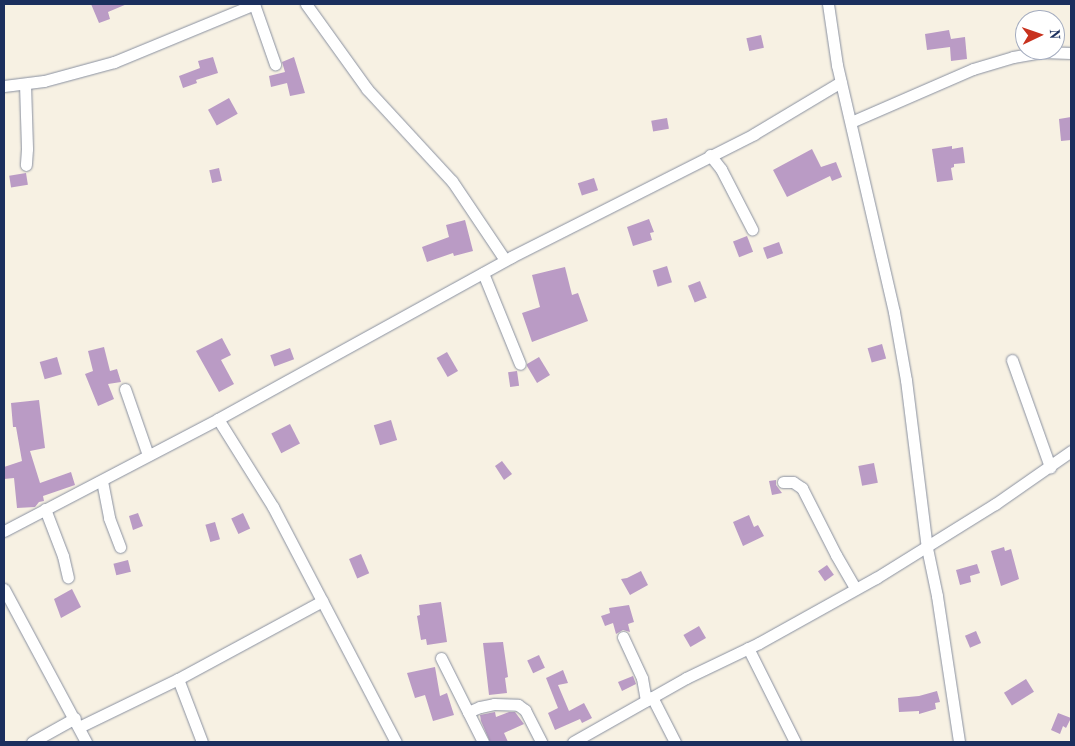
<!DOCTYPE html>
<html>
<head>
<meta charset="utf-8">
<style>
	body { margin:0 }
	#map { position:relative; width:1075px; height:746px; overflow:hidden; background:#f7f1e3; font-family:"Old Standard TT",serif }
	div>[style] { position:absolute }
	.building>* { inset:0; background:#ba9bc5; transform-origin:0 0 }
	.roads { filter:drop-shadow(0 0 1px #8990a0) drop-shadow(0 0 1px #8990a0) }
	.minor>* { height:11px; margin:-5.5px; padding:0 5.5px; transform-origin:5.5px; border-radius:5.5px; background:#fff }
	span { translate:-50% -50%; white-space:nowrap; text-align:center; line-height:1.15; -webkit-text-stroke:5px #fff; paint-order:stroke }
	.frame { position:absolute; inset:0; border:5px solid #1b2f5e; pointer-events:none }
	.north { position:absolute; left:1015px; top:10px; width:50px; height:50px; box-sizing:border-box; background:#fff; border:1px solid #a4acbf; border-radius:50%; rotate:87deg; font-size:14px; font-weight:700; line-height:20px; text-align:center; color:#1b2f5e }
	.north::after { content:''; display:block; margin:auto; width:18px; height:22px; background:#c8321e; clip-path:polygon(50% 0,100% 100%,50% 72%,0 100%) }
</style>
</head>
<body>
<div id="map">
	<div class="building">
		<div style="clip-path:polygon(91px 4px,127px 4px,108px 12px,110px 19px,99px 23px)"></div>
		<div style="clip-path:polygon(949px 30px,951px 39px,965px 37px,967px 59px,951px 61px,950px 47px,927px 50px,925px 34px)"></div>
		<div style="left:761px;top:35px;width:13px;height:15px;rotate:77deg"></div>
		<div style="clip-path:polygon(213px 57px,218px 73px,196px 80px,197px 83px,183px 88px,179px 76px,200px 68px,198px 61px)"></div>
		<div style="clip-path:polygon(294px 57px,305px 93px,290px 96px,287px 83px,271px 87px,269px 76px,285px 72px,282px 62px)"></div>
		<div style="left:229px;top:98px;width:18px;height:24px;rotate:61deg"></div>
		<div style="clip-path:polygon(1071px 117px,1071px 140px,1061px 141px,1059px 119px)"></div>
		<div style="left:667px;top:118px;width:11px;height:16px;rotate:80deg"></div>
		<div style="clip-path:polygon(952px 146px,952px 149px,963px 147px,965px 163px,954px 164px,954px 167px,951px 168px,953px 180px,937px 182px,932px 149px)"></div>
		<div style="clip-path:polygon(812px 149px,821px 167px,836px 162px,842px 177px,832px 181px,830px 176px,787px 197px,773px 170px)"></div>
		<div style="left:219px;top:168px;width:13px;height:10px;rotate:77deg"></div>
		<div style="left:26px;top:173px;width:12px;height:17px;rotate:81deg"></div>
		<div style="left:594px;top:178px;width:13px;height:17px;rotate:72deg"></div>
		<div style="clip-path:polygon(649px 219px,654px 232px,650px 233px,652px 240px,633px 246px,627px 227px)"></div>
		<div style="clip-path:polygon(465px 220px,473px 251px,454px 256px,453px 253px,427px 262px,422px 247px,449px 237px,446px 225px)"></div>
		<div style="left:747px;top:236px;width:17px;height:15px;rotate:69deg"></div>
		<div style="left:779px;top:242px;width:12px;height:17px;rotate:70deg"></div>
		<div style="left:667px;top:266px;width:17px;height:15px;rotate:73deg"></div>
		<div style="clip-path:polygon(565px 267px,572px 295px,578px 293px,588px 321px,532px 342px,522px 313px,540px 307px,532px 275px)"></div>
		<div style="left:700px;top:281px;width:18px;height:13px;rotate:68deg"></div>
		<div style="clip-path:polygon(222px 338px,231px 355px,221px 360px,234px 384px,219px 392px,196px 351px)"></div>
		<div style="left:882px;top:344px;width:15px;height:15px;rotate:74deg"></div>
		<div style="clip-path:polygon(104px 347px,110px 371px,117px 369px,121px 382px,108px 384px,114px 399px,98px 406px,85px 374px,93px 371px,88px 351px)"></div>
		<div style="left:290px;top:348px;width:12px;height:21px;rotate:70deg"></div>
		<div style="left:447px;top:352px;width:22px;height:12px;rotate:60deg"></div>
		<div style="left:57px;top:357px;width:18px;height:18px;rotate:74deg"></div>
		<div style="clip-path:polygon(539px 357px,550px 375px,537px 383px,527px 366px,527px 364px)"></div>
		<div style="left:517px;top:371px;width:15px;height:9px;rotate:82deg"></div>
		<div style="clip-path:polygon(39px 400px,45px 448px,30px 451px,40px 483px,71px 472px,75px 485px,43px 496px,44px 501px,39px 502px,35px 507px,17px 508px,14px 478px,4px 479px,4px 467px,22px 461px,16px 427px,13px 427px,11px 403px)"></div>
		<div style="left:391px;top:420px;width:21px;height:18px;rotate:73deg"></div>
		<div style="left:290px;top:424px;width:22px;height:21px;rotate:63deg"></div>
		<div style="clip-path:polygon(502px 461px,512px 474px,504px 480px,495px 466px)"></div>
		<div style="left:874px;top:463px;width:20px;height:16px;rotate:79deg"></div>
		<div style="clip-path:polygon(776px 480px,776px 485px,782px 493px,772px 495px,769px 481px)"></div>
		<div style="clip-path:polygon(138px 513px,143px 526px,133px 530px,129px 516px)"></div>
		<div style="left:243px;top:513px;width:17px;height:13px;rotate:65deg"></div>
		<div style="clip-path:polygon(749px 515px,754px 527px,758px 525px,764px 536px,743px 546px,733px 522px)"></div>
		<div style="left:215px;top:522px;width:18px;height:10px;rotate:74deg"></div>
		<div style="clip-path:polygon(1004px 547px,1005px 551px,1011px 549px,1019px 579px,1001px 586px,991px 551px)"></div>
		<div style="left:361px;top:554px;width:21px;height:13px;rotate:67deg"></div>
		<div style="left:128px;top:560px;width:12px;height:15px;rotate:76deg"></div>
		<div style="clip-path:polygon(977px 564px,980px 573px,970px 576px,971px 582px,960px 585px,956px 570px)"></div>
		<div style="left:827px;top:565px;width:12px;height:11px;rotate:55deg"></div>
		<div style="clip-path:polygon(641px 571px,648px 585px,630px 595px,621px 579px,627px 578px)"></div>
		<div style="clip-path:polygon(72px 589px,81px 607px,61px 618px,54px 599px)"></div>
		<div style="clip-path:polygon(441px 602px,447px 642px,427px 645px,426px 639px,421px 640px,417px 616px,420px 615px,419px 605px)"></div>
		<div style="clip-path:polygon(629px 605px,634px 622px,628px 624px,630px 632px,623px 630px,616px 634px,613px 623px,605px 626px,601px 616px,610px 613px,609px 608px)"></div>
		<div style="left:699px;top:626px;width:14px;height:18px;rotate:60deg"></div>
		<div style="left:976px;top:631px;width:13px;height:12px;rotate:67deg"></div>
		<div style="clip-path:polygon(503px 642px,508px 677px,505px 678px,507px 693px,489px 695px,483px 643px)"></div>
		<div style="left:539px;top:655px;width:14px;height:13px;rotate:65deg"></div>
		<div style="clip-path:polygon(435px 667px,440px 696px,447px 693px,454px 715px,433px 721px,425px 695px,415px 698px,407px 673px)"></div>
		<div style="clip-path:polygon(563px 670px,568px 683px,558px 685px,569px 711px,584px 703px,592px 718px,582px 723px,580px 719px,555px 730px,548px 713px,558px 708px,546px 678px)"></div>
		<div style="clip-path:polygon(633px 676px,636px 684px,622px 691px,618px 682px)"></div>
		<div style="left:1026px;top:679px;width:15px;height:26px;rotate:58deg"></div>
		<div style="clip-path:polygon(937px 691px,940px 702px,935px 703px,936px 709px,919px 714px,919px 711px,899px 712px,898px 698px,919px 696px)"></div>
		<div style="clip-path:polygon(495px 712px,496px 717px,509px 712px,515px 712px,524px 724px,504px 733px,508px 742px,490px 742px,481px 721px,480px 715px)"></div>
		<div style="clip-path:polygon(1058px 713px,1071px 718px,1066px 728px,1063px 726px,1060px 734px,1051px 730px)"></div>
	</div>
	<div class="roads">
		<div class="minor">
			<div style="left:254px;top:4px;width:64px;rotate:70.7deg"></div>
			<div style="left:306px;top:4px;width:105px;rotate:54.3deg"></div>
			<div style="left:367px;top:89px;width:125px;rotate:47.3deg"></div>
			<div style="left:452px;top:181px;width:95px;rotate:56.1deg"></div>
			<div style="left:828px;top:4px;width:62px;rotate:81.6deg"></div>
			<div style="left:837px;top:65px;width:253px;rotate:77deg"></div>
			<div style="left:894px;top:312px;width:69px;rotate:80deg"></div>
			<div style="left:906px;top:380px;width:169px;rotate:82.9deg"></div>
			<div style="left:927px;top:548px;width:49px;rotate:78.2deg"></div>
			<div style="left:937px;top:596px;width:148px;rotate:81.4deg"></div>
			<div style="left:25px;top:84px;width:65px;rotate:88.2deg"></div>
			<div style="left:27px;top:149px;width:16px;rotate:94deg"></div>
			<div style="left:4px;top:86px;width:40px;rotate:-7.1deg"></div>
			<div style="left:44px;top:81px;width:73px;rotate:-15.2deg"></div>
			<div style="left:114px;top:62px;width:152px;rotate:-22.4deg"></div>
			<div style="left:851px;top:122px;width:133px;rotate:-23.5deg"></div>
			<div style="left:973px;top:69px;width:42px;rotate:-16.7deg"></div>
			<div style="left:1013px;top:57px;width:29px;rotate:-10deg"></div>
			<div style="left:1042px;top:52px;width:29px;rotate:2deg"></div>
			<div style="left:710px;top:155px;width:18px;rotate:52deg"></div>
			<div style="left:721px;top:169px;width:68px;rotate:62.7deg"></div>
			<div style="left:483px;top:273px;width:98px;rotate:67.9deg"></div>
			<div style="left:1012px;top:360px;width:114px;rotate:70.4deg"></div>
			<div style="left:125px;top:389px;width:70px;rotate:70.8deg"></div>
			<div style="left:218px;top:419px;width:104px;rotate:58deg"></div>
			<div style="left:273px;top:507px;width:265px;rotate:62.4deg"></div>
			<div style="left:102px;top:481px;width:38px;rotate:79deg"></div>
			<div style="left:109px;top:518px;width:31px;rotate:69deg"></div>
			<div style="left:783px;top:482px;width:10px"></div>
			<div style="left:793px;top:482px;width:11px;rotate:34deg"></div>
			<div style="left:802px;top:488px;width:75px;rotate:63.1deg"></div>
			<div style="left:836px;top:555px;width:39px;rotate:60deg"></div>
			<div style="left:45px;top:509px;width:50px;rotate:69deg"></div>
			<div style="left:63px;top:556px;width:22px;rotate:77deg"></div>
			<div style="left:4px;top:531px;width:242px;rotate:-27.6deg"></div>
			<div style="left:218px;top:419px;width:335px;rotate:-28.9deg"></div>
			<div style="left:511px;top:257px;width:272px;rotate:-26.8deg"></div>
			<div style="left:754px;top:134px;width:101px;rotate:-30.9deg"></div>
			<div style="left:4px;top:589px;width:174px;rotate:61.8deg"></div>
			<div style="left:623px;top:637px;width:45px;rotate:65.1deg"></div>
			<div style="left:642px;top:678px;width:23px;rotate:80deg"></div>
			<div style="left:748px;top:648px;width:105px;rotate:63.4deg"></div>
			<div style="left:441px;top:658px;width:94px;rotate:63.4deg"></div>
			<div style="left:178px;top:679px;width:67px;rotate:69.1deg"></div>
			<div style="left:652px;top:697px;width:51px;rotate:62.9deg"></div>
			<div style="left:468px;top:712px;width:13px;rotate:-23deg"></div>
			<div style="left:480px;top:707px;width:14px;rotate:-12deg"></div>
			<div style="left:494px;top:704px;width:24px;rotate:2deg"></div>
			<div style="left:518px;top:705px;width:9px;rotate:36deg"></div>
			<div style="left:525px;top:710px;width:36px;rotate:63deg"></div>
			<div style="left:79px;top:727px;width:110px;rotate:-25.9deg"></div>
			<div style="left:178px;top:679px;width:164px;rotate:-28.4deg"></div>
			<div style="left:32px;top:742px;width:49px;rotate:-29.2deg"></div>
			<div style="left:573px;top:742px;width:130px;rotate:-29.5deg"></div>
			<div style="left:686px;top:678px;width:81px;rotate:-25.6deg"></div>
			<div style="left:759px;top:643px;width:134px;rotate:-29.1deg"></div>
			<div style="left:876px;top:578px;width:140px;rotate:-31.9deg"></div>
			<div style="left:995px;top:504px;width:93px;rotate:-34.9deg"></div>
		</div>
	</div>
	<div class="frame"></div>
	<div class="north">N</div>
</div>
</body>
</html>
